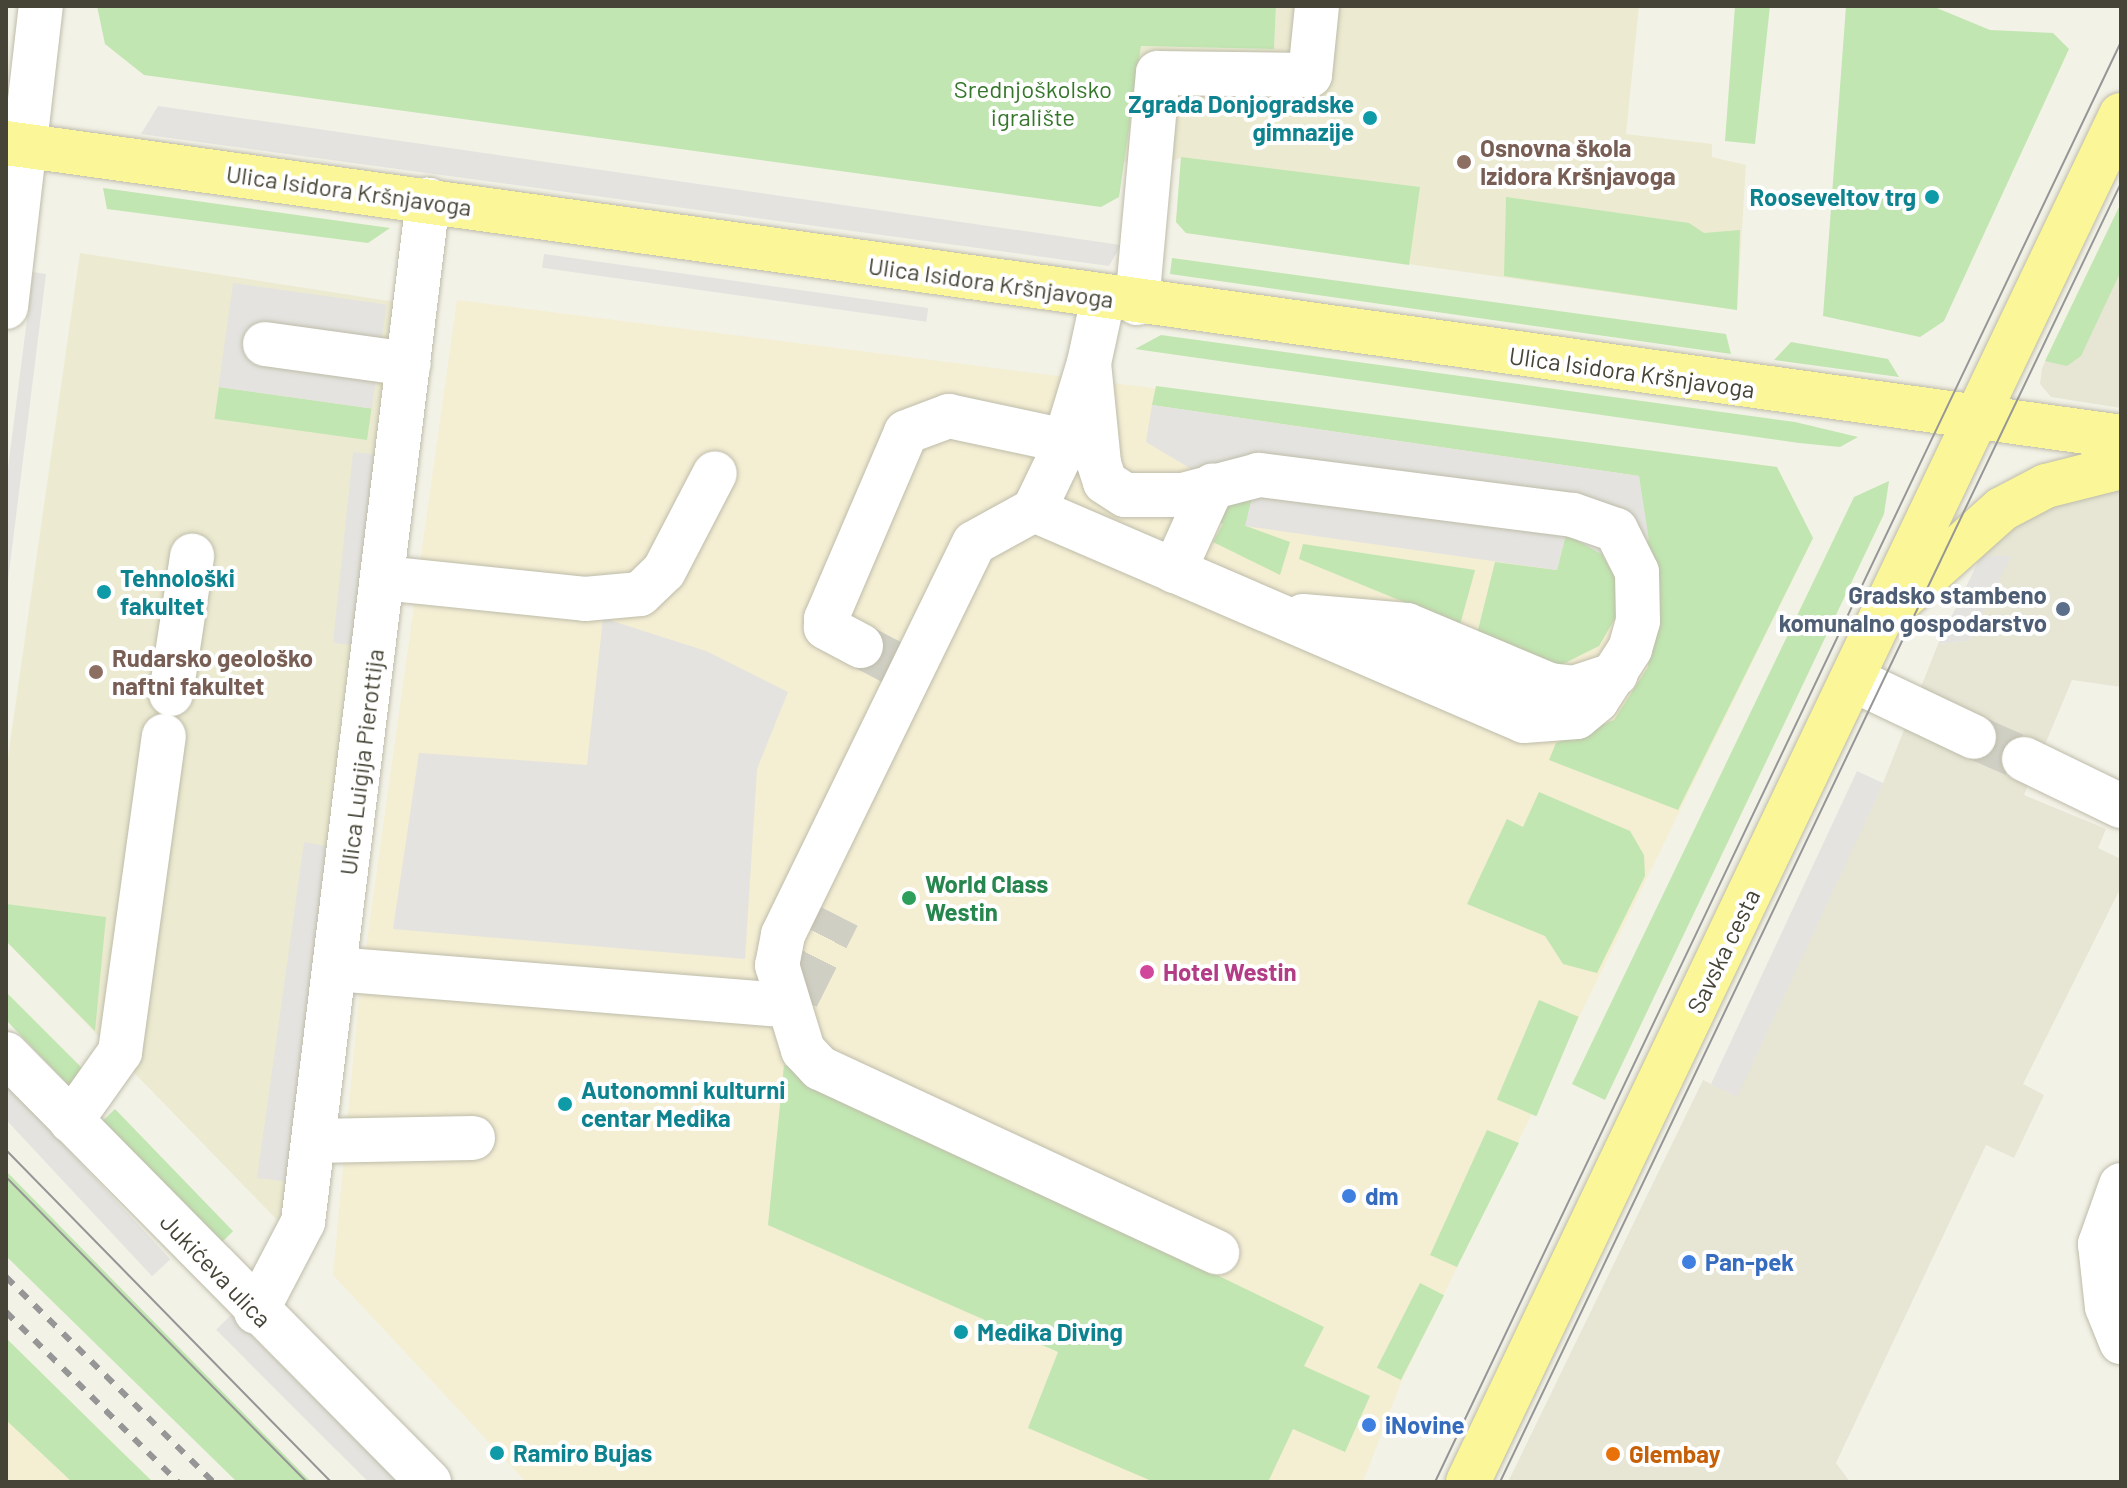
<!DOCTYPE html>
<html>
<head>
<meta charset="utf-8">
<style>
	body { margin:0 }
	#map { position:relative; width:2127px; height:1488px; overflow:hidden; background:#f3f2e7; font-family:Barlow,sans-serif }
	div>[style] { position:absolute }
	.residential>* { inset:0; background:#e7e6d5 }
	.commercial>* { inset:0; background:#f4eed3 }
	.education>* { inset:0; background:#ecebd1 }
	.green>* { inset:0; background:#c1e6b1; transform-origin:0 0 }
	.parking>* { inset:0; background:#e4e3df; transform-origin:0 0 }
	.minor-tunnel>* { height:44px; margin-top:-22px; transform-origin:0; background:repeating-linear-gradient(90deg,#d0cfc4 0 44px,transparent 0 66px) }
	.roads { filter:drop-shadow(0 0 2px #bebcaa) drop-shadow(0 0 2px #bebcaa) }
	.minor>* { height:44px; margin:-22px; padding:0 22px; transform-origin:22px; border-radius:22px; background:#fff }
	.major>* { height:44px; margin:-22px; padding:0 22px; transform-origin:22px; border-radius:22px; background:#fbf798 }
	.tram>* { height:2px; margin:-1px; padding:0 1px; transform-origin:1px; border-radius:1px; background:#969696 }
	.rail>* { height:6px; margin-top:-3px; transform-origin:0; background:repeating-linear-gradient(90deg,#969696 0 10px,transparent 0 20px) }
	.dots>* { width:22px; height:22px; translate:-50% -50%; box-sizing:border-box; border:4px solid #fff; border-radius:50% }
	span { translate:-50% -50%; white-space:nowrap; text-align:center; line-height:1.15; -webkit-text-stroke:8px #fff; paint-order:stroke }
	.park-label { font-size:24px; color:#35762b }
	.culture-label { font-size:24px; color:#0d838f; font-weight:700 }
	.right { translate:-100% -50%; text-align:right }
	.left { translate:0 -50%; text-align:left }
	.education-label { font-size:24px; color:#785e54; font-weight:700 }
	.street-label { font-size:24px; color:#464436 }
	.service-label { font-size:24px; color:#4e5e75; font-weight:700 }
	.leisure-label { font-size:24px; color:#27864d; font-weight:700 }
	.hotel-label { font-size:24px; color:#b23c85; font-weight:700 }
	.shop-label { font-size:24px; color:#366cbe; font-weight:700 }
	.food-label { font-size:24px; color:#c56008; font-weight:700 }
	.frame { position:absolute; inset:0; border:8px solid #464436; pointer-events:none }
</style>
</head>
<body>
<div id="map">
	<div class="residential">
		<div style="clip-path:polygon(2121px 203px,2121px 408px,2051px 397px,2040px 384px,2042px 368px)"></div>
		<div style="clip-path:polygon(2121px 489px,2121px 687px,2072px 680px,2024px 795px,2106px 829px,2098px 848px,2121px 859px,2121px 887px,2023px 1084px,2044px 1095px,2014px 1158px,1986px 1145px,1836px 1463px,1850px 1482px,1508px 1482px,1703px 1080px,1733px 1095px,1883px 783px,1938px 644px,1969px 641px,2010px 556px,1981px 556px,2023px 508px)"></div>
	</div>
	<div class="commercial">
		<div style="clip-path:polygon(457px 300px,1777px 467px,1813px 538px,1402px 1380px,1363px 1482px,526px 1482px,333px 1275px,359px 998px)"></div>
		<div style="clip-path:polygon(6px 1420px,72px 1482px,6px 1482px)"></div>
	</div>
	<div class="education">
		<div style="clip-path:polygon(1276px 6px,1639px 6px,1626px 134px,1712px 144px,1712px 157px,1746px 165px,1737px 310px,1186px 233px,1176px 222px,1181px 158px,1149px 167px,1123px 162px,1141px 46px,1274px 49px)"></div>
		<div style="clip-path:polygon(80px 253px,402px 303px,284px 1227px,6px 941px,6px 771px)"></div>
	</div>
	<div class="green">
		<div style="clip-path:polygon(97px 6px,1276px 6px,1274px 49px,1141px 46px,1119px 197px,1101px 207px,144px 75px,105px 44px)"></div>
		<div style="clip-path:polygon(1735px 6px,1770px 6px,1755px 144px,1725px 141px)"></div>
		<div style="clip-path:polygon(1846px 6px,1932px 6px,1990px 30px,2053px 33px,2069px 49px,1944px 321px,1920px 337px,1823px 316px)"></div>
		<div style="clip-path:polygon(1181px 157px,1420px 187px,1409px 265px,1186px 233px,1176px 222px)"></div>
		<div style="clip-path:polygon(103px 188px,390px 228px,368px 243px,107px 209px)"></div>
		<div style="clip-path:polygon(1506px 197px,1689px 223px,1704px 233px,1740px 230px,1737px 310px,1504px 276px)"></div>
		<div style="clip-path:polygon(2121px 203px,2121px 271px,2081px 356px,2067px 366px,2045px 361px)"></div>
		<div style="clip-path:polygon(1172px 258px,1726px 334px,1731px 354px,1170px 274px)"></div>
		<div style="clip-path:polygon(1161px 335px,1795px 422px,1858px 437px,1840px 447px,1799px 443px,1135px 349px)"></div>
		<div style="clip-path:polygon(1791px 342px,1888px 359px,1899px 377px,1774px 360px)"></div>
		<div style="clip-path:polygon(1156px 386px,1777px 467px,1813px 538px,1678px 810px,1549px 760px,1556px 743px,1614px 720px,1648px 667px,1654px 597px,1639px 476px,1152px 405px)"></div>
		<div style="left:219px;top:387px;width:154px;height:32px;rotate:8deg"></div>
		<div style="clip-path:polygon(1889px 481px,1884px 514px,1605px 1100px,1572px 1084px,1854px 497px)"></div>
		<div style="clip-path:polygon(1253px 493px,1246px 526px,1290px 542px,1280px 575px,1213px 542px,1223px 524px,1209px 517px,1235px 495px)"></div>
		<div style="clip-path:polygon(1566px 534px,1597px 546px,1619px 584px,1621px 608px,1599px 646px,1559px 666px,1477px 634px,1495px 562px,1557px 570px)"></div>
		<div style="clip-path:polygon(1303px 544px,1475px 570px,1460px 625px,1299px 559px)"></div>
		<div style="clip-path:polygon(1539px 792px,1630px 831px,1644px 855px,1645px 876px,1597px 973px,1563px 964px,1545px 936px,1467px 904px,1507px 819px,1523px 827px)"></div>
		<div style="clip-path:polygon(6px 904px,106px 917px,95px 1031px,6px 941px)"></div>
		<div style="clip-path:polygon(6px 992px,88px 1074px,73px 1090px,6px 1020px)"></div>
		<div style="left:1539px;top:1000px;width:43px;height:108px;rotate:23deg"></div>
		<div style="clip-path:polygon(784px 1065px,1324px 1327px,1304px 1366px,1370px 1396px,1345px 1452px,1293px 1429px,1268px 1482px,1154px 1482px,1028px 1428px,1058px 1352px,768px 1225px)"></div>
		<div style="left:115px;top:1109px;width:170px;height:18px;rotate:46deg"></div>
		<div style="clip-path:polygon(1487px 1130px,1519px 1143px,1457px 1267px,1430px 1255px)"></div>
		<div style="clip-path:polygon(6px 1171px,311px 1482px,237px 1482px,6px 1256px)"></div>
		<div style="left:1420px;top:1283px;width:27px;height:95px;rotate:27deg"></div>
		<div style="clip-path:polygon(6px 1338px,120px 1450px,153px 1482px,72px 1482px,6px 1420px)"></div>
	</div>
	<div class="parking">
		<div style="clip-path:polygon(158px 106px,1121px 245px,1109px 266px,141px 134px)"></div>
		<div style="left:544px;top:254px;width:388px;height:14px;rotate:8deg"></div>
		<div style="clip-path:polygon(33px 272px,46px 274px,6px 597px,6px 484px)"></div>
		<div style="left:233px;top:283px;width:155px;height:105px;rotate:8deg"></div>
		<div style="clip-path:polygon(1152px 405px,1639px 476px,1649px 540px,1608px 558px,1566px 534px,1557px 570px,1245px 526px,1253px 493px,1235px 495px,1146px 442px)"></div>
		<div style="left:353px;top:452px;width:28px;height:192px;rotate:6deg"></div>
		<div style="clip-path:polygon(1981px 556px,2011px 556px,1969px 641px,1938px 644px)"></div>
		<div style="clip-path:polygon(603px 618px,706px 651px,788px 692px,757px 769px,745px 959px,393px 929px,419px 753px,587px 765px)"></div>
		<div style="left:1857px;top:771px;width:29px;height:346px;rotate:25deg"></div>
		<div style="clip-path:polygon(304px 842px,332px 847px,290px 1182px,257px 1178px)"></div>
		<div style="left:6px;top:1083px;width:241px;height:25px;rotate:47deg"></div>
		<div style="left:231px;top:1315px;width:238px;height:21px;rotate:45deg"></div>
	</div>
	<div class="minor-tunnel">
		<div style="left:861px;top:646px;width:77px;rotate:27.9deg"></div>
		<div style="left:1974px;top:737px;width:55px;rotate:23.7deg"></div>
		<div style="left:773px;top:1004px;width:25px;rotate:-16deg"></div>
		<div style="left:797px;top:997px;width:91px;rotate:-63.2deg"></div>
	</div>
	<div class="roads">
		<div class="minor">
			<div style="left:1137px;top:303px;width:231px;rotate:-84.8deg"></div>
			<div style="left:1158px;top:73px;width:152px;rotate:0.8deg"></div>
			<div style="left:1310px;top:75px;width:69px;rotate:-84.2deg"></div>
			<div style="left:6px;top:307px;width:303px;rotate:-83.4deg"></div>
			<div style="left:265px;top:344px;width:145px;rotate:7.9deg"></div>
			<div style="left:1089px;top:363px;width:66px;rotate:-77.8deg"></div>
			<div style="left:1034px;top:510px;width:533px;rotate:23.3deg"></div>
			<div style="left:1524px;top:721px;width:53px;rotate:-4.3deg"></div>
			<div style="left:1577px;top:717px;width:26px;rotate:-40deg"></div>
			<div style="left:1597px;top:700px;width:61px;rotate:-57.1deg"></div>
			<div style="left:1630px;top:649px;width:29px;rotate:-74deg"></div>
			<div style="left:1638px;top:621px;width:49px;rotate:-91.2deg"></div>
			<div style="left:1637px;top:572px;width:47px;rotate:-116.6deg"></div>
			<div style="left:1616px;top:530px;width:46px;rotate:-160.8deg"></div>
			<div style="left:1573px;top:515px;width:317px;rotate:-172.7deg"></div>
			<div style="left:1259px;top:475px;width:80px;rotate:165.4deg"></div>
			<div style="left:1182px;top:495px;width:57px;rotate:180deg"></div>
			<div style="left:1125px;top:495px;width:24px;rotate:-147deg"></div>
			<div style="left:1105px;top:482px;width:20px;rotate:-108deg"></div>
			<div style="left:1099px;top:463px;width:100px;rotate:-95.7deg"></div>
			<div style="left:1089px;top:363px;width:93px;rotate:106.9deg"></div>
			<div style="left:1062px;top:452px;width:64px;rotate:115.8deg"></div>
			<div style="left:1034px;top:510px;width:68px;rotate:151.2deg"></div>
			<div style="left:974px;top:543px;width:436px;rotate:116deg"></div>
			<div style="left:783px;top:935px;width:31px;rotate:101deg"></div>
			<div style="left:777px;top:965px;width:89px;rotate:73deg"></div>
			<div style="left:803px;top:1050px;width:25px;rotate:47deg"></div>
			<div style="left:820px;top:1068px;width:438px;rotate:24.9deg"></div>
			<div style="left:1174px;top:571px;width:94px;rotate:-65.6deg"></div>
			<div style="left:383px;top:578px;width:203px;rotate:5.9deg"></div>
			<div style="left:585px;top:599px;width:55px;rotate:-5.2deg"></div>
			<div style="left:640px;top:594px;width:33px;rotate:-44deg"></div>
			<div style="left:664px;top:571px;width:110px;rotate:-62.5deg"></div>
			<div style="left:1303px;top:616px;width:104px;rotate:4.9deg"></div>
			<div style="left:1407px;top:625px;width:155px;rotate:22.8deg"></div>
			<div style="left:1550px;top:685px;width:24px;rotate:7deg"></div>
			<div style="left:1574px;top:688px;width:44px;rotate:-18.4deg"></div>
			<div style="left:861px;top:646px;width:40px;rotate:-152deg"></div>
			<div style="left:826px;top:627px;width:8px;rotate:-90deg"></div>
			<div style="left:826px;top:619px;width:203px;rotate:-66.8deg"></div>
			<div style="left:906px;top:432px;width:46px;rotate:-20.4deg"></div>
			<div style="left:949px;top:416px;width:120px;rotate:12.1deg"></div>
			<div style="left:1852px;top:679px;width:135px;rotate:25.4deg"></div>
			<div style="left:171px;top:694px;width:140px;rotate:-81.3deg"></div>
			<div style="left:2024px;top:759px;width:108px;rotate:25.9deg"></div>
			<div style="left:335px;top:969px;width:439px;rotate:4.6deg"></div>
			<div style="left:6px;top:1054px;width:602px;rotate:45.34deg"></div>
			<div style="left:71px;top:1121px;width:85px;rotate:-54.6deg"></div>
			<div style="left:120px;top:1052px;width:319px;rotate:-82.1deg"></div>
			<div style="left:313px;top:1141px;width:160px;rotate:-1.1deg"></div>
			<div style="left:2121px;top:1185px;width:63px;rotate:109.6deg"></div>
			<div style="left:2100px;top:1244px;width:63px;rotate:83.7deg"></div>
			<div style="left:2107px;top:1307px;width:38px;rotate:68deg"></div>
			<div style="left:256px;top:1312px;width:102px;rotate:-62.4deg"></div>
			<div style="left:303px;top:1222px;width:1030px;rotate:-83.03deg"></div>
		</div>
		<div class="major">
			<div style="left:6px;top:143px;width:2135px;rotate:7.91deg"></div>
			<div style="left:1899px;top:601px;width:138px;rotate:-41.8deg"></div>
			<div style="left:2002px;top:509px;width:50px;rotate:-27.6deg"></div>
			<div style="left:2046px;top:486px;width:77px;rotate:-14.2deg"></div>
			<div style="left:1468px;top:1482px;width:1515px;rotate:-64.47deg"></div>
		</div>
	</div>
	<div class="tram">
		<div style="left:6px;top:1150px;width:465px;rotate:45.6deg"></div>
		<div style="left:6px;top:1177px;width:429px;rotate:45.4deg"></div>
		<div style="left:1435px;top:1482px;width:1595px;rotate:-64.53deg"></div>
		<div style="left:1500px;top:1482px;width:1440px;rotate:-64.45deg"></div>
	</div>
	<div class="rail">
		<div style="left:6px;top:1277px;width:291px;rotate:44.7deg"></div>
		<div style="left:6px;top:1312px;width:242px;rotate:44.7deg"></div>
	</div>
	<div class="dots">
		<div style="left:1370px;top:118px;background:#0f9aa8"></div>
		<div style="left:1464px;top:162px;background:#8d6e63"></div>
		<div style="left:1932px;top:197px;background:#0f9aa8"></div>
		<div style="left:104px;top:592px;background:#0f9aa8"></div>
		<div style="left:2063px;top:609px;background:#5c6f8a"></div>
		<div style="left:96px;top:672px;background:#8d6e63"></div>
		<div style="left:909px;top:898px;background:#2e9e5b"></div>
		<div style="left:1147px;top:972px;background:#d1479c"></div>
		<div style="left:565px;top:1104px;background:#0f9aa8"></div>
		<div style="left:1349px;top:1196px;background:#3f7fe0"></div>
		<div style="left:1689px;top:1262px;background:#3f7fe0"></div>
		<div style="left:961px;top:1332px;background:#0f9aa8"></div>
		<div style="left:1369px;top:1425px;background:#3f7fe0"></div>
		<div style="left:497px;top:1453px;background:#0f9aa8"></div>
		<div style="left:1613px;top:1454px;background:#e8710a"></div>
	</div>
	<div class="park-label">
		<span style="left:1033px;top:103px">Srednjoškolsko<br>igralište</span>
	</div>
	<div class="culture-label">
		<span class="right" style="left:1354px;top:118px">Zgrada Donjogradske<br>gimnazije</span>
		<span class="right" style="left:1916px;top:197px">Rooseveltov trg</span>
		<span class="left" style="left:120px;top:592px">Tehnološki<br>fakultet</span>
		<span class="left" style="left:581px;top:1104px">Autonomni kulturni<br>centar Medika</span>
		<span class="left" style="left:977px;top:1332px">Medika Diving</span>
		<span class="left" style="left:513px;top:1453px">Ramiro Bujas</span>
	</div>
	<div class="education-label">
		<span class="left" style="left:1480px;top:162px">Osnovna škola<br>Izidora Kršnjavoga</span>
		<span class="left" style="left:112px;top:672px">Rudarsko geološko<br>naftni fakultet</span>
	</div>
	<div class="street-label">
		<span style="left:349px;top:190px;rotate:8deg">Ulica Isidora Kršnjavoga</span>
		<span style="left:991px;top:282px;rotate:8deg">Ulica Isidora Kršnjavoga</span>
		<span style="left:1632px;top:372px;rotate:8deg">Ulica Isidora Kršnjavoga</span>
		<span style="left:361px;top:762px;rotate:-83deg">Ulica Luigija Pierottija</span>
		<span style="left:1723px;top:951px;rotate:-64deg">Savska cesta</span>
		<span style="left:216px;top:1270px;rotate:46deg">Jukićeva ulica</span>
	</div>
	<div class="service-label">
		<span class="right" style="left:2047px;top:609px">Gradsko stambeno<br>komunalno gospodarstvo</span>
	</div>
	<div class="leisure-label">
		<span class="left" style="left:925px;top:898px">World Class<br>Westin</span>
	</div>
	<div class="hotel-label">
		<span class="left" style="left:1163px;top:972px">Hotel Westin</span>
	</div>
	<div class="shop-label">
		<span class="left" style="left:1365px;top:1196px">dm</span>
		<span class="left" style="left:1705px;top:1262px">Pan-pek</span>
		<span class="left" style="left:1385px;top:1425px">iNovine</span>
	</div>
	<div class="food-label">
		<span class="left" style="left:1629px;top:1454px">Glembay</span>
	</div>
	<div class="frame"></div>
</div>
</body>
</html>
